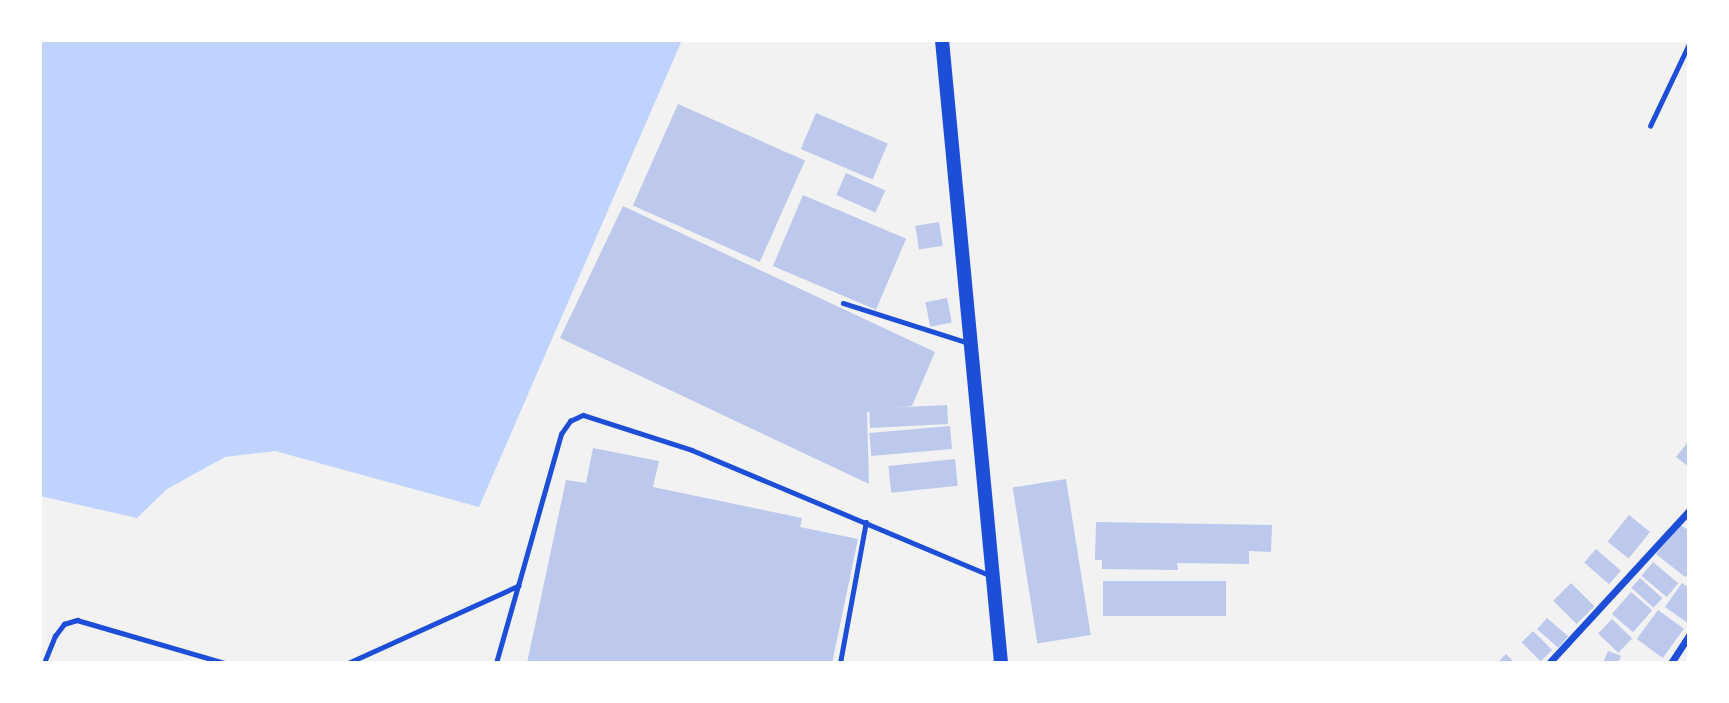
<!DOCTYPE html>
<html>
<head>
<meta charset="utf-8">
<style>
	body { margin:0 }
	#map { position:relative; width:1729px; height:703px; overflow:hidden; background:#f2f2f2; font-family:"Exo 2",sans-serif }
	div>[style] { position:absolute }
	.water>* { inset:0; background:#bfd3fe }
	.building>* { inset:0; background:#bdc9ec; transform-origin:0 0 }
	.service>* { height:4.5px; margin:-2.25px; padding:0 2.25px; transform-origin:2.25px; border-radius:2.25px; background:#1d4ed8 }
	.minor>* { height:7px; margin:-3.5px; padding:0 3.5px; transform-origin:3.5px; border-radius:3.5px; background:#1d4ed8 }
	.secondary>* { height:14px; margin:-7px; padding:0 7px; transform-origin:7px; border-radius:7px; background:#1d4ed8 }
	span { translate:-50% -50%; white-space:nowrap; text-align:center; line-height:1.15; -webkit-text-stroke:5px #fff; paint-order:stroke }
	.frame { position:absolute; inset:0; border:42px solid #fff; pointer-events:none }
</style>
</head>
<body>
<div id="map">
	<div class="water">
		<div style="clip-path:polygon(40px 40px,682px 40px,479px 507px,275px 451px,225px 457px,167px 489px,137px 518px,40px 496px)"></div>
	</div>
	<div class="building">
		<div style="left:678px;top:104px;width:139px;height:111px;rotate:24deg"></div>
		<div style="left:816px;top:113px;width:78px;height:39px;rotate:23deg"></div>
		<div style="left:846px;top:173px;width:43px;height:24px;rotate:24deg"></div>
		<div style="left:803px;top:195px;width:112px;height:77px;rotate:23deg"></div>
		<div style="clip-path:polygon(623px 206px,935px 352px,912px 406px,867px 412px,869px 484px,560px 338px)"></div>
		<div style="left:939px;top:222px;width:24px;height:24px;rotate:81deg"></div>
		<div style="left:947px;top:298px;width:25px;height:22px;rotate:79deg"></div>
		<div style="left:947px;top:405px;width:19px;height:78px;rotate:87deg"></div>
		<div style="left:950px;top:426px;width:23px;height:81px;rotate:85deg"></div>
		<div style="clip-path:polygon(1687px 443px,1689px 444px,1689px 467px,1676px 457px)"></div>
		<div style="clip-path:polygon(593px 448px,659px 461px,653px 487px,802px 518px,800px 527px,858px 539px,832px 663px,527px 663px,566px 480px,586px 483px)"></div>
		<div style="left:955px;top:459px;width:27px;height:67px;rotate:84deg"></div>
		<div style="left:1066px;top:479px;width:158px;height:54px;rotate:81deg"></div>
		<div style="left:1629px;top:515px;width:27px;height:34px;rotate:39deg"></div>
		<div style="clip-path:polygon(1096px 522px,1272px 525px,1271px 552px,1249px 551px,1249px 564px,1177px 563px,1178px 570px,1102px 569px,1102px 560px,1095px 560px)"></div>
		<div style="clip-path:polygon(1681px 525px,1689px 531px,1689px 573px,1685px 577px,1656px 554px)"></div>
		<div style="left:1596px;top:549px;width:33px;height:18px;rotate:41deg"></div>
		<div style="left:1653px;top:562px;width:33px;height:18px;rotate:40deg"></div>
		<div style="left:1640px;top:578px;width:30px;height:13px;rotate:42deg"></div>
		<div style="left:1103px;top:581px;width:123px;height:35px"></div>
		<div style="left:1571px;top:583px;width:33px;height:25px;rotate:45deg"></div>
		<div style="clip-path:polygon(1682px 583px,1689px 588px,1689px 624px,1665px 607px)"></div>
		<div style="left:1631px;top:592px;width:28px;height:29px;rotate:41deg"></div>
		<div style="left:1658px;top:610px;width:32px;height:36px;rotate:36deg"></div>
		<div style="left:1547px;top:618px;width:28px;height:15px;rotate:41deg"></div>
		<div style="left:1612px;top:619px;width:28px;height:20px;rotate:44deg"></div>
		<div style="left:1533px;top:631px;width:27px;height:16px;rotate:45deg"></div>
		<div style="clip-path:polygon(1608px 651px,1621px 656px,1618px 663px,1603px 663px)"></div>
		<div style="clip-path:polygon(1506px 654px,1515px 663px,1497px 663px)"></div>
	</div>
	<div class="service">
		<div style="left:1650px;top:126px;width:91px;rotate:-64.6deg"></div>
		<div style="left:843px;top:303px;width:132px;rotate:17.6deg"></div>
		<div style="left:44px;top:663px;width:29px;rotate:-68deg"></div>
		<div style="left:55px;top:636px;width:15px;rotate:-53deg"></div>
		<div style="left:64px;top:624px;width:14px;rotate:-17deg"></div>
		<div style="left:77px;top:620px;width:154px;rotate:16.2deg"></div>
		<div style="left:348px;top:663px;width:187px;rotate:-24.4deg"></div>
		<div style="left:518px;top:586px;width:158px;rotate:-74.2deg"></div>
		<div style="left:561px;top:434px;width:16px;rotate:-55deg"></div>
		<div style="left:570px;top:421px;width:14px;rotate:-25deg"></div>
		<div style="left:583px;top:415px;width:114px;rotate:17.8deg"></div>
		<div style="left:692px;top:450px;width:322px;rotate:22.8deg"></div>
		<div style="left:496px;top:663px;width:80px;rotate:-74.1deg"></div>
		<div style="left:840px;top:663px;width:143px;rotate:-79.6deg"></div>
	</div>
	<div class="minor">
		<div style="left:1549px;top:663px;width:207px;rotate:-47.4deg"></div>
		<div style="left:1671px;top:663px;width:33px;rotate:-57deg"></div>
	</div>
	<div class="secondary">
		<div style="left:942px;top:40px;width:626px;rotate:84.59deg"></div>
	</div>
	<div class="frame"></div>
</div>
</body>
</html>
